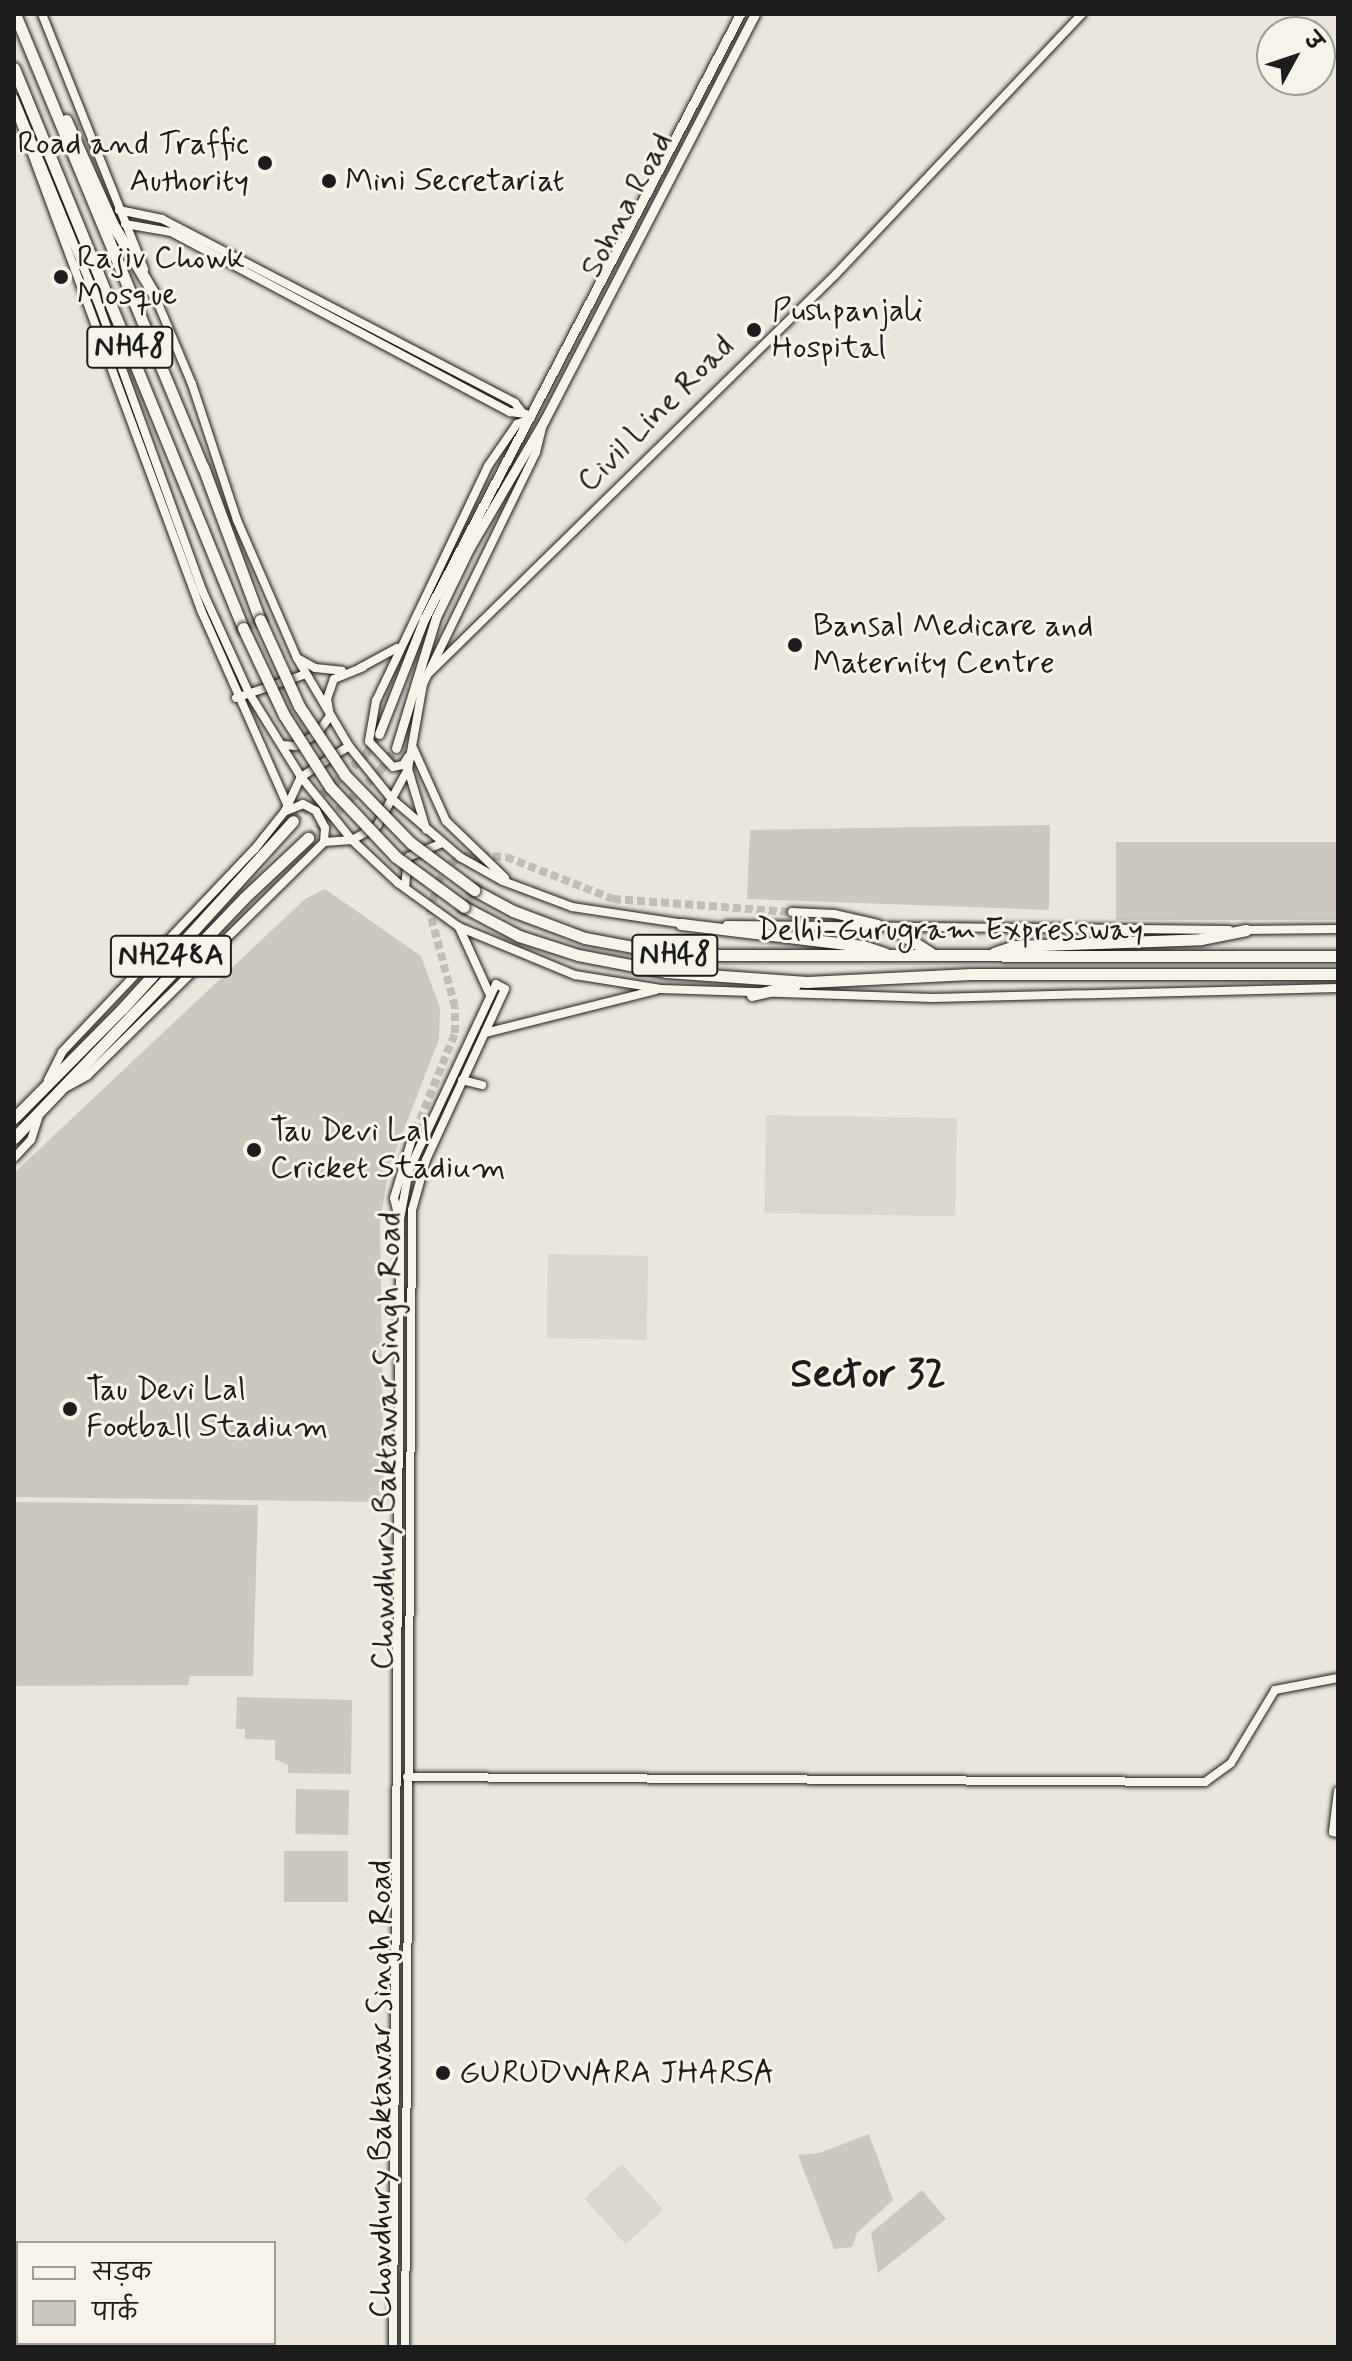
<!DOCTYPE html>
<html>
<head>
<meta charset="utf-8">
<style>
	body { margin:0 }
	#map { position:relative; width:1352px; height:2361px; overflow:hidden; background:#eae6dc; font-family:Mynerve,"Playpen Sans Deva",sans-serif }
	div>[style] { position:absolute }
	.built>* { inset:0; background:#dad7ce; transform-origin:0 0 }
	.green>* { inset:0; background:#ccc8c0; transform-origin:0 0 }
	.secondary-tunnel>* { height:8px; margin-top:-4px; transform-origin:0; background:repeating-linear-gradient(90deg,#c1beb6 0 8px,transparent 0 12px) }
	.primary-tunnel>* { height:9px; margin-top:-4.5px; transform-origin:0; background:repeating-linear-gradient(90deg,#c1beb6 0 9px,transparent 0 13.5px) }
	.roads { filter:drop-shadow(0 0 2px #1c1c1c) drop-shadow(0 0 2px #1c1c1c) }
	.secondary>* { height:8px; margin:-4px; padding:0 4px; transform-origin:4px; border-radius:4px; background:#f7f3e8 }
	.primary>* { height:9px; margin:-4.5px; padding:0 4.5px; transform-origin:4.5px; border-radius:4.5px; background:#f7f3e8 }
	.highway>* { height:11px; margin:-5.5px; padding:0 5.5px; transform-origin:5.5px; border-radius:5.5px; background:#f7f3e8 }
	.bridges { filter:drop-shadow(0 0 2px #1c1c1c) drop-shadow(0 0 2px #1c1c1c) }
	.highway-bridge>* { height:11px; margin:-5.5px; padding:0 5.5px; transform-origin:5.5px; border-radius:5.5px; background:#f7f3e8 }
	.dots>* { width:22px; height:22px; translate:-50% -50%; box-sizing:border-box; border:4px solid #f7f3e8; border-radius:50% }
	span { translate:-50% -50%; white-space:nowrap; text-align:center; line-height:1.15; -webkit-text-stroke:6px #f7f3e8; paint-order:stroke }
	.shield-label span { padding:2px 6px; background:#f7f3e8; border:2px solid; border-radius:6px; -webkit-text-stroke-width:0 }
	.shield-label { font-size:30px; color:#1c1c1c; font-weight:700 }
	.poi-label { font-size:32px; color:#1c1c1c }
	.right { translate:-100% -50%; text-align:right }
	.left { translate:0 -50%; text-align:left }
	.street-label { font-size:32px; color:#1c1c1c }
	.district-label { font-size:40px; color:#1c1c1c; font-weight:700 }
	.frame { position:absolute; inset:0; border:16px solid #1c1c1c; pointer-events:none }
	.legend { position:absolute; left:16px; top:2241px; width:260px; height:104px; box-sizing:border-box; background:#f7f3e8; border:2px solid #9f9d96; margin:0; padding:10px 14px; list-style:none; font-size:24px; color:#1c1c1c }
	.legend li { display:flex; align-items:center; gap:16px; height:40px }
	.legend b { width:40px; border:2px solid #9f9d96 }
	.north { position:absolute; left:1256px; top:16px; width:80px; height:80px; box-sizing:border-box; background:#f7f3e8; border:2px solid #9f9d96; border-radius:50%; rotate:50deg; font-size:22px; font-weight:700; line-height:32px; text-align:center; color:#1c1c1c }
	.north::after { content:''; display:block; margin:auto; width:28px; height:36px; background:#1c1c1c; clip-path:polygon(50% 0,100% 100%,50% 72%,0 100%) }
</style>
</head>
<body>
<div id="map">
	<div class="built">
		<div style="left:766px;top:1115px;width:191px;height:98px;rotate:1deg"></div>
		<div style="left:548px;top:1254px;width:100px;height:84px;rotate:1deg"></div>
		<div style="left:622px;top:2164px;width:62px;height:51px;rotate:48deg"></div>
	</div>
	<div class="green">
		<div style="clip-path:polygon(1050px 825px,1049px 910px,747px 899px,750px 830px)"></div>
		<div style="left:1338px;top:842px;width:78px;height:222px;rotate:90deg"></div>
		<div style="clip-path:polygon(325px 889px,421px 956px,440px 1008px,439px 1039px,389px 1168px,380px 1223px,384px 1502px,14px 1497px,14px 1173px,305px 899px)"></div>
		<div style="clip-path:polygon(14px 1502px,258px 1505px,253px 1676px,190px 1676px,188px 1685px,14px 1686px)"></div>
		<div style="clip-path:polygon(237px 1697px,352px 1700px,351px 1774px,288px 1773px,288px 1765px,275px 1759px,275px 1740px,245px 1739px,245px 1729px,236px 1729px)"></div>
		<div style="left:296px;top:1789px;width:53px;height:45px;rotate:1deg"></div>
		<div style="left:284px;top:1851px;width:64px;height:51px"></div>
		<div style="clip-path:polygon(869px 2134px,893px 2200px,857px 2233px,852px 2247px,834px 2249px,798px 2155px,819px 2153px)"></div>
		<div style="clip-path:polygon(922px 2190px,946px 2219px,878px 2273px,871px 2233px)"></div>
	</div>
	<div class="secondary-tunnel">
		<div style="left:411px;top:1142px;width:118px;rotate:-68deg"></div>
		<div style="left:455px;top:1033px;width:26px;rotate:-90deg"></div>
		<div style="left:455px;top:1007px;width:97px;rotate:-104.9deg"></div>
		<div style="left:430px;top:913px;width:31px;rotate:-77deg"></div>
		<div style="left:437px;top:883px;width:26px;rotate:-54deg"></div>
		<div style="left:452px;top:862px;width:18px;rotate:-22deg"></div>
		<div style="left:469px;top:855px;width:37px;rotate:3deg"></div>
		<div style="left:506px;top:857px;width:115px;rotate:21.4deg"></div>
		<div style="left:613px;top:899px;width:179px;rotate:4.2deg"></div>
	</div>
	<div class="primary-tunnel">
		<div style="left:293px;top:821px;width:99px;rotate:-42.5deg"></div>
		<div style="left:366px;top:754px;width:24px;rotate:-57deg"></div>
		<div style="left:308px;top:838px;width:97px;rotate:-42.9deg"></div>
		<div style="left:379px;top:772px;width:29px;rotate:-55deg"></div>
	</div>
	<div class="roads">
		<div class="secondary">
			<div style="left:42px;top:14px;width:275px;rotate:68.2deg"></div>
			<div style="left:14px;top:98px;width:227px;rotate:67.7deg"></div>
			<div style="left:100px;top:308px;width:300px;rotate:70.1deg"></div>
			<div style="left:202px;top:590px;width:113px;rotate:65.5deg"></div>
			<div style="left:249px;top:693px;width:99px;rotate:58.2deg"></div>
			<div style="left:301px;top:777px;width:81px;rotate:51deg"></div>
			<div style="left:352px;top:840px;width:63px;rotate:43.1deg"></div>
			<div style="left:398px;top:883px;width:75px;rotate:35.8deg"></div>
			<div style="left:459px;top:927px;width:126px;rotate:22.5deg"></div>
			<div style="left:575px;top:975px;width:87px;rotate:9.2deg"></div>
			<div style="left:661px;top:989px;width:272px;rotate:1.9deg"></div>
			<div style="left:933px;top:998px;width:405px;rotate:-1.4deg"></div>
			<div style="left:17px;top:113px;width:530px;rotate:69.68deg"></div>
			<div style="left:201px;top:610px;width:214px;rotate:66.1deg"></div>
			<div style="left:119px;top:210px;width:44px;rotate:11.8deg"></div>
			<div style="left:162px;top:219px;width:398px;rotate:27.5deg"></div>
			<div style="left:515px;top:403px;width:11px;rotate:52deg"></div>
			<div style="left:125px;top:224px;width:47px;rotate:9.9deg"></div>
			<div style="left:171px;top:232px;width:384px;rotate:28deg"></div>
			<div style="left:510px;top:412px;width:16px;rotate:7deg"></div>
			<div style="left:152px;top:289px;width:103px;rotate:67.2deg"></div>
			<div style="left:192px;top:384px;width:143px;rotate:71.7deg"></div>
			<div style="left:237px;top:520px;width:150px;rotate:66.5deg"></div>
			<div style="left:297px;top:658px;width:102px;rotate:59.4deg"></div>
			<div style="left:349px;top:746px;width:67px;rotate:51.1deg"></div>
			<div style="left:391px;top:798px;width:91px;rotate:40.5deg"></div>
			<div style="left:460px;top:857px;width:49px;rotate:29.2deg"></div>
			<div style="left:503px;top:881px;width:74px;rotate:20.6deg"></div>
			<div style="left:572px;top:907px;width:114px;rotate:8.6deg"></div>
			<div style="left:299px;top:659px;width:18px;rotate:29deg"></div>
			<div style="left:315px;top:668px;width:27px;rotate:6deg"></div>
			<div style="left:360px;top:668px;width:42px;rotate:-28.4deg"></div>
			<div style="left:428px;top:674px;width:571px;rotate:-44.43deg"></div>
			<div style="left:836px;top:274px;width:358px;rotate:-46.6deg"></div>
			<div style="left:236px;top:698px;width:74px;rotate:-18.9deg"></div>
			<div style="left:283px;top:745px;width:13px;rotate:4deg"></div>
			<div style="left:296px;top:746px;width:24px;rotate:-30deg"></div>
			<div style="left:317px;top:734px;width:22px;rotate:-54deg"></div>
			<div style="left:330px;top:716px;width:17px;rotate:-100deg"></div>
			<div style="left:327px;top:699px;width:21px;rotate:-71deg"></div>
			<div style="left:334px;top:679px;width:31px;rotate:-22deg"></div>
			<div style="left:413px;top:748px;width:80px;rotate:65.7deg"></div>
			<div style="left:446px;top:821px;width:82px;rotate:44deg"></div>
			<div style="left:408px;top:757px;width:9px;rotate:122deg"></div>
			<div style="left:403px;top:765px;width:10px;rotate:169deg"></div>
			<div style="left:393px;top:767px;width:35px;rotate:-133deg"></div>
			<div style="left:369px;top:741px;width:41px;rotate:-80.1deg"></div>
			<div style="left:376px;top:701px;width:260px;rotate:-64.5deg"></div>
			<div style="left:488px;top:466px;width:51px;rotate:-55.4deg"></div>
			<div style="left:517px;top:424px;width:14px;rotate:-21deg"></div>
			<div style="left:408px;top:769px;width:63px;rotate:73.3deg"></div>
			<div style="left:286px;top:811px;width:18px;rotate:-22deg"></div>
			<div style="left:303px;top:804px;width:15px;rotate:28deg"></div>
			<div style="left:316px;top:811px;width:19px;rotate:62deg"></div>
			<div style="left:325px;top:828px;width:14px;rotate:94deg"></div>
			<div style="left:405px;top:887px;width:30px;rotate:-84deg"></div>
			<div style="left:408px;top:857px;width:37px;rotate:-22deg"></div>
			<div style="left:792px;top:912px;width:42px;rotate:2.7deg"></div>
			<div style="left:834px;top:914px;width:45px;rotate:12.8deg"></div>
			<div style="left:727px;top:925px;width:502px;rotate:0.57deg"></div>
			<div style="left:459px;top:927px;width:75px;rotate:65.5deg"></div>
			<div style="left:1243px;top:930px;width:95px;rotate:-0.6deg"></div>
			<div style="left:485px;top:1033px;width:176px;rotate:-14.1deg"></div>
			<div style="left:48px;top:1080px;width:31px;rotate:-63deg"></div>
			<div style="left:62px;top:1052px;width:279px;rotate:-46.5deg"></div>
			<div style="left:254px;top:850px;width:50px;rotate:-51.5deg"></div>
			<div style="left:285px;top:811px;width:38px;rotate:-65deg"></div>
			<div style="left:301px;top:777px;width:57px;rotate:-32.9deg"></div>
			<div style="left:462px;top:1080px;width:21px;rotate:14deg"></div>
			<div style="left:65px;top:1088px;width:26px;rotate:-29deg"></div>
			<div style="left:88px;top:1075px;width:332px;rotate:-44.6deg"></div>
			<div style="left:324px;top:842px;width:28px;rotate:-4deg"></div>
			<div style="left:352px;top:840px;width:29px;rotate:-29deg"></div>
			<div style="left:377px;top:826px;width:65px;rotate:-61.5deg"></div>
			<div style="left:408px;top:769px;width:86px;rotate:-80deg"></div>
			<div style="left:423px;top:684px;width:258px;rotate:-64deg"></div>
			<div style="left:536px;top:452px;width:29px;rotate:-76deg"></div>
			<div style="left:14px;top:1158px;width:25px;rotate:-47deg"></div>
			<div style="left:31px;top:1140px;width:28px;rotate:-72deg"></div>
			<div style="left:398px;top:1214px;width:16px;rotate:-104deg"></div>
			<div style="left:394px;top:1198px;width:59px;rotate:-73.1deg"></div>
			<div style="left:407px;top:1777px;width:798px;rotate:0.36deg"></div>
			<div style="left:1205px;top:1782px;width:32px;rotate:-36deg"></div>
			<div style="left:1231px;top:1763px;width:85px;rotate:-58.9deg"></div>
			<div style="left:1275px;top:1690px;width:64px;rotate:-10.8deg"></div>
			<div style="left:1338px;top:1791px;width:41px;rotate:97deg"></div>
			<div style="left:1333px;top:1832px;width:5px;rotate:11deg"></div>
			<div style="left:393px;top:2347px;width:1128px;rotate:-89.64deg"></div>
			<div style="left:400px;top:1219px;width:50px;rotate:-79.6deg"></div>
			<div style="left:409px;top:1170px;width:205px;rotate:-64.9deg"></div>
			<div style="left:496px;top:984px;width:10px;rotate:29deg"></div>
			<div style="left:505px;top:989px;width:188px;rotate:114.8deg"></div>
			<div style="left:426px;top:1160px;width:52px;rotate:105.6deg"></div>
			<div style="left:412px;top:1210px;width:1137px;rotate:90.35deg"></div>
		</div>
		<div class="primary">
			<div style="left:379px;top:734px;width:123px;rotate:-68.6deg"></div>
			<div style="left:424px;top:619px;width:683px;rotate:-62.42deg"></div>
			<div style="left:396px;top:748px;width:137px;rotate:-73deg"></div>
			<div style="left:436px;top:617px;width:78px;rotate:-64.1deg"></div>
			<div style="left:470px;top:547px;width:146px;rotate:-59.6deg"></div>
			<div style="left:544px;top:421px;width:458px;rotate:-62.6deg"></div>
		</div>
		<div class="highway">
			<div style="left:15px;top:14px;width:490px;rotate:67.5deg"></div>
			<div style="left:203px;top:467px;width:163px;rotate:69.6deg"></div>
			<div style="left:14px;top:68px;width:605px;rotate:67.76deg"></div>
			<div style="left:66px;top:120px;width:113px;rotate:65.9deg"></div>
			<div style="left:112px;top:223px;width:82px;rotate:59.4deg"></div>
			<div style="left:474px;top:890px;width:44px;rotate:28.3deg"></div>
			<div style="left:513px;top:911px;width:77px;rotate:20.6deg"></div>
			<div style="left:585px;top:938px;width:93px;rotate:10.6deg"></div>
			<div style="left:676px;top:955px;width:662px;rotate:0.09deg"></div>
			<div style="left:464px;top:907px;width:62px;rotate:27.8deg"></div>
			<div style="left:519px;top:936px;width:62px;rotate:17.9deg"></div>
			<div style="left:578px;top:955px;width:90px;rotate:10.9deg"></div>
			<div style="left:666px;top:972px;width:141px;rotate:4.1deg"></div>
			<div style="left:807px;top:982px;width:164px;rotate:-2.8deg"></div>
			<div style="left:971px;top:974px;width:367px"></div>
			<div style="left:681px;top:924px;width:183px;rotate:6.9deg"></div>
			<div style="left:863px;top:946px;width:24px;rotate:19deg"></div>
			<div style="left:892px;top:928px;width:48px;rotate:33deg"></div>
			<div style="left:994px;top:953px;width:21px;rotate:-19deg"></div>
			<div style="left:1014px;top:946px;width:187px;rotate:-2.1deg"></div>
			<div style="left:1201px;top:939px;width:46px;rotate:-11.3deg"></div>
			<div style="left:752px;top:995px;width:44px;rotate:-13.1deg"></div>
			<div style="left:14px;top:1118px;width:153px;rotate:-45.3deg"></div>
			<div style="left:122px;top:1009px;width:254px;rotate:-47.7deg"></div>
			<div style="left:14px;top:1138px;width:332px;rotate:-46.2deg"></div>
			<div style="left:244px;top:898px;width:88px;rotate:-43.2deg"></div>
		</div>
	</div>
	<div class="bridges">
		<div class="highway-bridge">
			<div style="left:260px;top:620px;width:94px;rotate:65.6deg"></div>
			<div style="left:299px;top:706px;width:83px;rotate:56.3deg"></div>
			<div style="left:345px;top:775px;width:95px;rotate:45.9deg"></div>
			<div style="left:411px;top:843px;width:79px;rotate:36.7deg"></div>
			<div style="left:243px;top:628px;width:96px;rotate:64.8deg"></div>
			<div style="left:284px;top:715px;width:85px;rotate:57.4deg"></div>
			<div style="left:330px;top:787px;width:96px;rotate:46.7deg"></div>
			<div style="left:396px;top:857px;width:84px;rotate:36.3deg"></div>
		</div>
	</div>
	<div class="dots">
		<div style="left:265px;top:163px;background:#1c1c1c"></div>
		<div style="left:329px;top:181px;background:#1c1c1c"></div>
		<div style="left:61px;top:277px;background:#1c1c1c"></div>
		<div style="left:754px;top:330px;background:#1c1c1c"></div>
		<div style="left:795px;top:645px;background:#1c1c1c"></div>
		<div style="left:254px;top:1150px;background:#1c1c1c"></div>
		<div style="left:70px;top:1409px;background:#1c1c1c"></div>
		<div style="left:443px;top:2073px;background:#1c1c1c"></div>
	</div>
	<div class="shield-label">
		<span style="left:130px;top:347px">NH48</span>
		<span style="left:675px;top:955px">NH48</span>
		<span style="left:171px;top:956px">NH248A</span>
	</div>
	<div class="poi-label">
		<span class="right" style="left:249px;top:163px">Road and Traffic<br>Authority</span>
		<span class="left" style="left:345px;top:181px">Mini Secretariat</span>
		<span class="left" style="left:77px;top:277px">Rajiv Chowk<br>Mosque</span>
		<span class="left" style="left:772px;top:330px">Pushpanjali<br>Hospital</span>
		<span class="left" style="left:813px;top:645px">Bansal Medicare and<br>Maternity Centre</span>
		<span class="left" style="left:270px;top:1150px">Tau Devi Lal<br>Cricket Stadium</span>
		<span class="left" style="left:86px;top:1409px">Tau Devi Lal<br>Football Stadium</span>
		<span class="left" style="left:459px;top:2073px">GURUDWARA JHARSA</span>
	</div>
	<div class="street-label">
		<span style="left:627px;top:205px;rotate:-62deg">Sohna Road</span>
		<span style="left:656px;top:414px;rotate:-45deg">Civil Line Road</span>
		<span style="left:950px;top:930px">Delhi-Gurugram Expressway</span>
		<span style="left:387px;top:1441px;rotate:-89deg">Chowdhury Baktawar Singh Road</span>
		<span style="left:381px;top:2089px;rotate:-90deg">Chowdhury Baktawar Singh Road</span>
	</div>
	<div class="district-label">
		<span style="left:868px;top:1375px">Sector 32</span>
	</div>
	<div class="frame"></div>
	<ul class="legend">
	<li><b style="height:10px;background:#f7f3e8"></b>सड़क</li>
	<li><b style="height:22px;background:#ccc8c0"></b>पार्क</li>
	</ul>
	<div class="north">उ</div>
</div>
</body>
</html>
